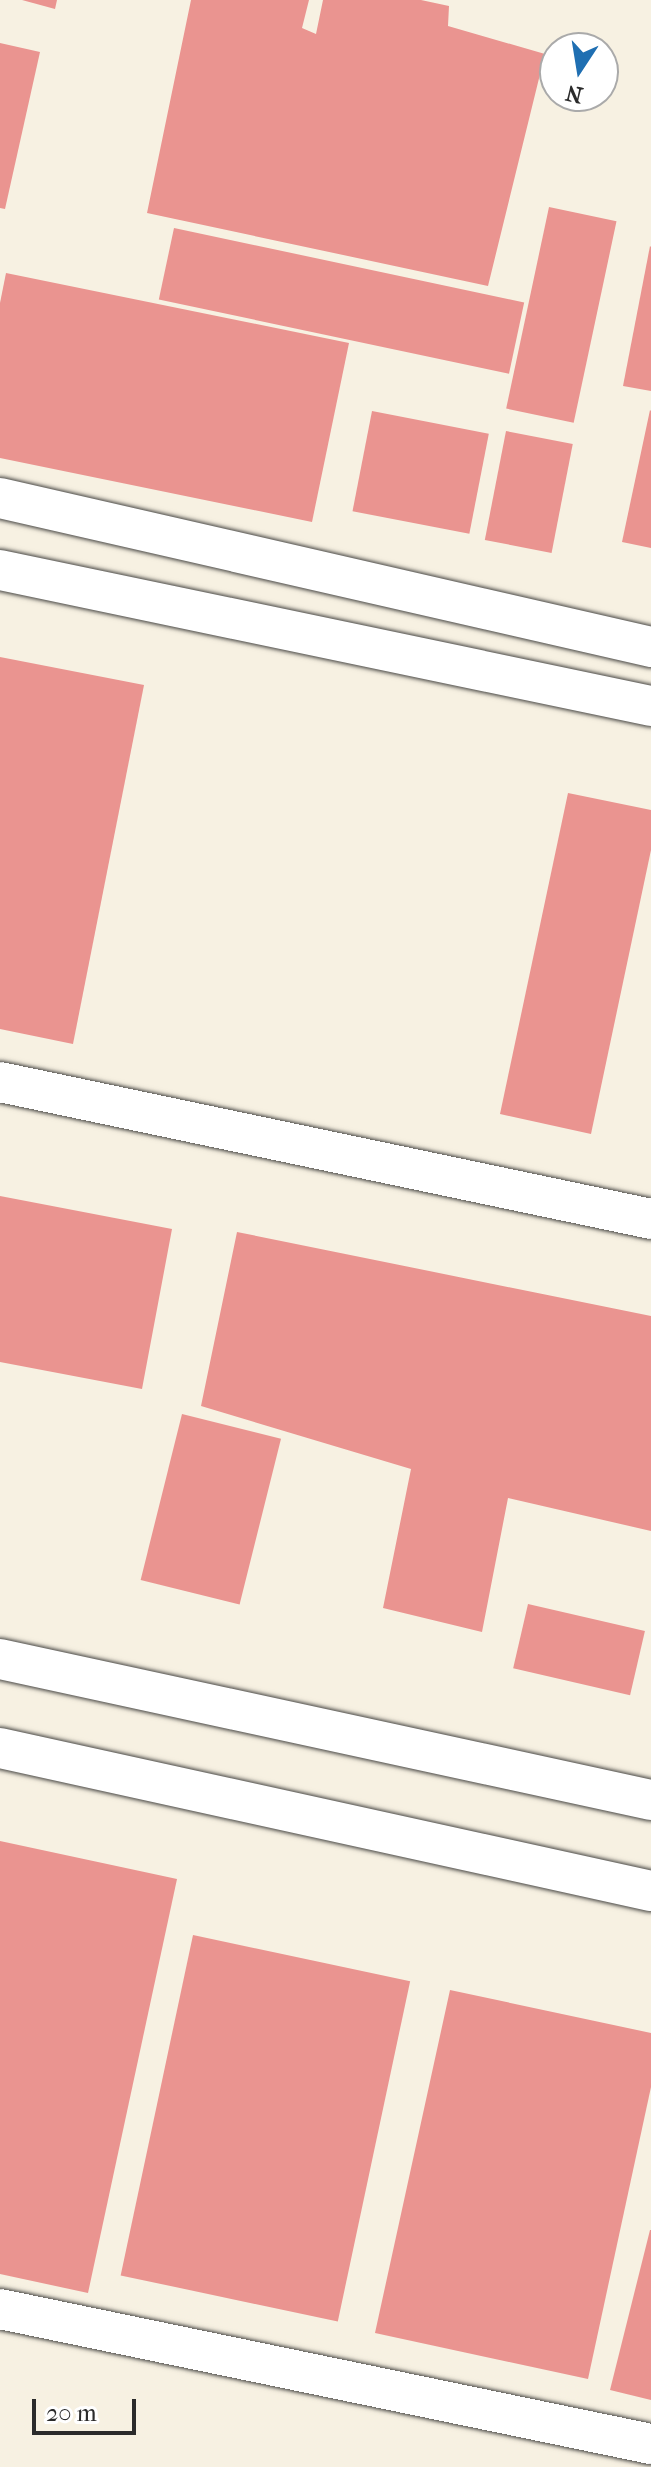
<!DOCTYPE html>
<html>
<head>
<meta charset="utf-8">
<style>
	body { margin:0 }
	#map { position:relative; width:651px; height:2467px; overflow:hidden; background:#f7f1e2; font-family:"IM FELL French Canon",serif }
	div>[style] { position:absolute }
	.building>* { inset:0; background:#ea9490; transform-origin:0 0 }
	.roads { filter:drop-shadow(0 0 2px #4a4946) drop-shadow(0 0 2px #4a4946) }
	.minor>* { height:40px; margin:-20px; padding:0 20px; transform-origin:20px; border-radius:20px; background:#fff }
	span { translate:-50% -50%; white-space:nowrap; text-align:center; line-height:1.15; -webkit-text-stroke:8px #fff; paint-order:stroke }
	.north { position:absolute; left:539px; top:32px; width:80px; height:80px; box-sizing:border-box; background:#fff; border:2px solid #aaa; border-radius:50%; rotate:192deg; font-size:22px; font-weight:700; line-height:32px; text-align:center; color:#2b2b2b }
	.north::after { content:''; display:block; margin:auto; width:28px; height:36px; background:#1f6fb2; clip-path:polygon(50% 0,100% 100%,50% 72%,0 100%) }
	.scale { position:absolute; left:32px; top:2399px; width:104px; height:36px; box-sizing:border-box; border:4px solid #2b2b2b; border-top:0; padding-left:10px; font-size:24px; line-height:28px; white-space:nowrap; color:#2b2b2b; -webkit-text-stroke:6px #fff; paint-order:stroke }
</style>
</head>
<body>
<div id="map">
	<div class="building">
		<div style="clip-path:polygon(22px 0,57px 0,55px 9px)"></div>
		<div style="clip-path:polygon(191px 0,309px 0,302px 28px,316px 34px,323px 0,421px 0,449px 6px,448px 26px,545px 54px,488px 286px,147px 213px)"></div>
		<div style="clip-path:polygon(0 43px,40px 52px,5px 209px,0 208px)"></div>
		<div style="left:549px;top:207px;width:69px;height:206px;rotate:12deg"></div>
		<div style="left:174px;top:228px;width:358px;height:73px;rotate:12deg"></div>
		<div style="clip-path:polygon(650px 246px,651px 247px,651px 391px,623px 386px)"></div>
		<div style="clip-path:polygon(6px 273px,349px 343px,312px 522px,0 458px,0 303px)"></div>
		<div style="clip-path:polygon(650px 410px,651px 411px,651px 548px,622px 542px)"></div>
		<div style="left:372px;top:411px;width:119px;height:102px;rotate:11deg"></div>
		<div style="left:506px;top:431px;width:68px;height:111px;rotate:11deg"></div>
		<div style="clip-path:polygon(0 657px,144px 685px,73px 1044px,0 1029px)"></div>
		<div style="clip-path:polygon(568px 793px,651px 810px,651px 850px,591px 1134px,500px 1114px)"></div>
		<div style="clip-path:polygon(0 1196px,172px 1229px,142px 1389px,0 1362px)"></div>
		<div style="clip-path:polygon(237px 1232px,651px 1316px,651px 1531px,508px 1498px,482px 1632px,383px 1608px,411px 1469px,201px 1406px)"></div>
		<div style="left:182px;top:1414px;width:102px;height:171px;rotate:14deg"></div>
		<div style="left:528px;top:1604px;width:120px;height:66px;rotate:13deg"></div>
		<div style="clip-path:polygon(0 1841px,177px 1879px,88px 2293px,0 2274px)"></div>
		<div style="left:193px;top:1935px;width:222px;height:348px;rotate:12deg"></div>
		<div style="clip-path:polygon(450px 1990px,651px 2033px,651px 2087px,588px 2379px,375px 2333px)"></div>
		<div style="clip-path:polygon(650px 2230px,651px 2230px,651px 2400px,610px 2390px)"></div>
	</div>
	<div class="roads">
		<div class="minor">
			<div style="left:0;top:498px;width:668px;rotate:12.89deg"></div>
			<div style="left:0;top:570px;width:665px;rotate:11.8deg"></div>
			<div style="left:0;top:1082px;width:665px;rotate:11.88deg"></div>
			<div style="left:0;top:1659px;width:666px;rotate:12.22deg"></div>
			<div style="left:0;top:1748px;width:667px;rotate:12.39deg"></div>
			<div style="left:0;top:2309px;width:665px;rotate:11.72deg"></div>
		</div>
	</div>
	<div class="north">N</div>
	<div class="scale">20 m</div>
</div>
</body>
</html>
